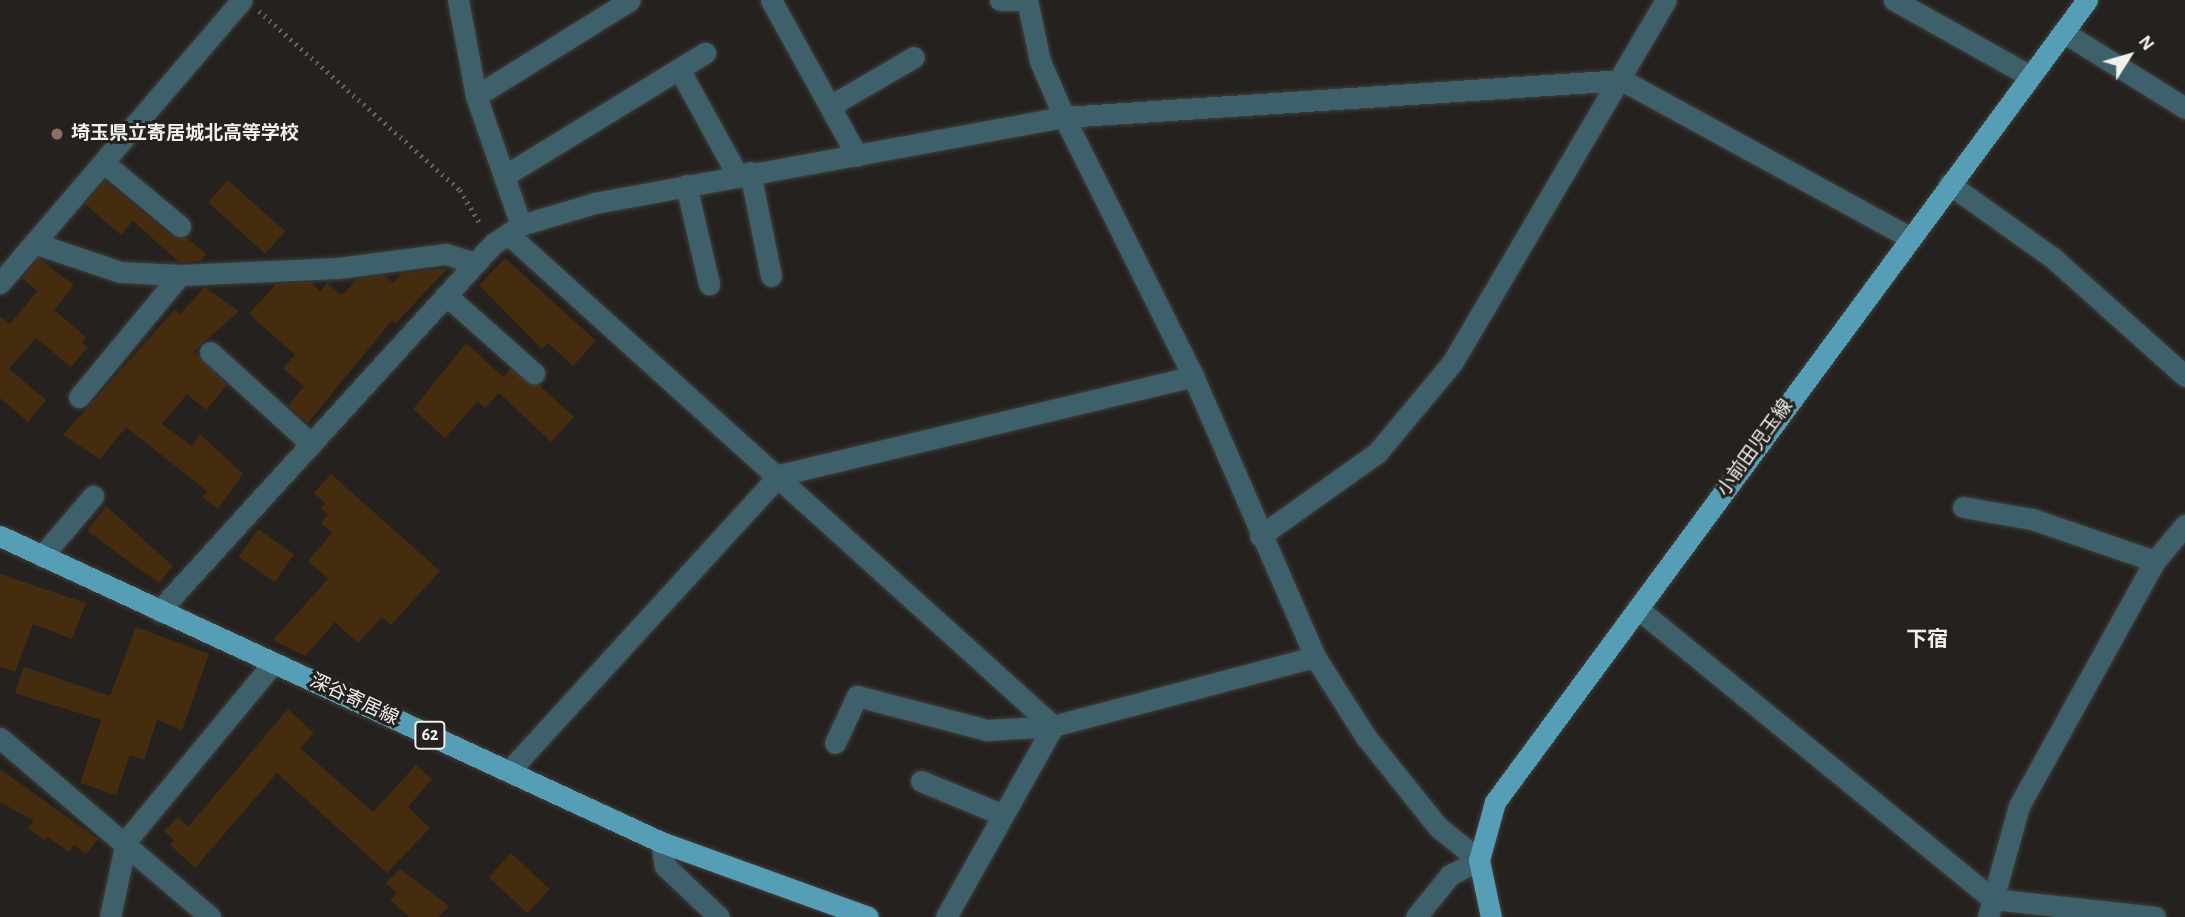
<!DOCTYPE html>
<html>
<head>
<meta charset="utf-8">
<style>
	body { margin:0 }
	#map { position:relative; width:2185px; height:917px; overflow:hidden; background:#24211e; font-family:"Alegreya Sans","Noto Sans JP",sans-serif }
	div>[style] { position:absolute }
	.building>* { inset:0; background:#462c0f; transform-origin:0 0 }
	.path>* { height:4.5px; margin-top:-2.25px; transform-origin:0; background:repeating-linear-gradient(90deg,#65625f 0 2px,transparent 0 7px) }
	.roads { filter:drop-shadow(0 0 2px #413e3b) drop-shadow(0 0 2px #413e3b) }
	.minor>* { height:21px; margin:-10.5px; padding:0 10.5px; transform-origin:10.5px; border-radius:10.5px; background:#3e606b }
	.major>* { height:21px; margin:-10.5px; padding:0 10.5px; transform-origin:10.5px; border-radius:10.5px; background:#559eb6 }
	.dots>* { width:19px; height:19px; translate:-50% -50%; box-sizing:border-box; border:4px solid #24211e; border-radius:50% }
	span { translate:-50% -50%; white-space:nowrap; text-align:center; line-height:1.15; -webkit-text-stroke:6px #24211e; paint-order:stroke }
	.shield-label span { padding:2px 5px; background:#24211e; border:2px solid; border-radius:5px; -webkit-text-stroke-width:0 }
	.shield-label { font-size:18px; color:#f2f0ee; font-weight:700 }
	.poi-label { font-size:19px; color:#f2f0ee; font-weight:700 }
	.left { translate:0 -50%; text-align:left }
	.street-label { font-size:19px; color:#f2f0ee }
	.neighbourhood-label { font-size:21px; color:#f2f0ee; font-weight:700 }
	.north { position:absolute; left:2094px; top:21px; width:70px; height:70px; -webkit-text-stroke:5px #24211e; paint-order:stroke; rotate:53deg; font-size:19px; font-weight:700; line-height:28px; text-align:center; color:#f2f0ee }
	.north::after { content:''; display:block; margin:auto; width:24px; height:32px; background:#f2f0ee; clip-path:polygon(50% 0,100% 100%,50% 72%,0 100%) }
</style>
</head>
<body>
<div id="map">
	<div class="building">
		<div style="left:228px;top:180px;width:77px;height:30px;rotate:42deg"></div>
		<div style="clip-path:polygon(105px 181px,172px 236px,186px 237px,206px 254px,201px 261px,179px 262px,133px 221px,121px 235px,85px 204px)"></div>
		<div style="clip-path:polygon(38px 258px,74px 285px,54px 310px,86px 337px,82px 343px,88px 347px,71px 367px,36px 338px,9px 369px,46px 400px,28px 422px,0 398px,0 316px,10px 324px,37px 291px,22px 278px)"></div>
		<div style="clip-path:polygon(505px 258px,596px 341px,573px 366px,548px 343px,542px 349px,479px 285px)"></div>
		<div style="clip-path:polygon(448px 268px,396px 323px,392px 320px,308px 423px,288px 405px,304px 387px,283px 368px,295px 355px,249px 314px,276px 284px,311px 282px,320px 291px,327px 283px,342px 295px,357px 279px,384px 275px,393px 283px,402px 273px)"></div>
		<div style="clip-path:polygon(204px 287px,239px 311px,194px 351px,227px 385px,206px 410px,187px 394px,162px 424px,192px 446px,200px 434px,243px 474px,218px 509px,202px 497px,207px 491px,126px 427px,100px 459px,63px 435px,175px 309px,181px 314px)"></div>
		<div style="clip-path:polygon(466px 343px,503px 377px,510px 369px,539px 385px,574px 417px,551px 442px,499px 393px,485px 408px,478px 401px,445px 438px,413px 409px)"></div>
		<div style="clip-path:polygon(331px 474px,440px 571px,391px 625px,382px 617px,358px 643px,335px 622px,305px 656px,273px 640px,328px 579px,308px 561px,332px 533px,321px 523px,328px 515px,321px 508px,325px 503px,314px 493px)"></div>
		<div style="clip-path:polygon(106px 506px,173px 566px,159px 583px,87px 531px)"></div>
		<div style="left:258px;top:529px;width:44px;height:34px;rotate:35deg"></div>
		<div style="clip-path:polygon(0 574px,86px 603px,72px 639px,33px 624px,15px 672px,0 667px)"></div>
		<div style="clip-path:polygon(136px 627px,209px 654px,182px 730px,157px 720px,144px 760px,130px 755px,116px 795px,80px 783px,101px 720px,15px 693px,24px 667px,110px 696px)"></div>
		<div style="clip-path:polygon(288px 709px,314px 733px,300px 748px,373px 812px,416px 765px,432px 779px,408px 807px,430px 828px,387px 873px,277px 773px,195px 868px,170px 845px,174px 840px,164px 831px,178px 817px,188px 827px)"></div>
		<div style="clip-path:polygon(0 769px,98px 839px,86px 854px,74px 845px,69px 852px,48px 837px,45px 841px,28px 828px,34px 821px,0 802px)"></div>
		<div style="left:511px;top:853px;width:53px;height:33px;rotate:43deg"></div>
		<div style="clip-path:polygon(400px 869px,449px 906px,439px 917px,409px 917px,390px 900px,397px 893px,386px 883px)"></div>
	</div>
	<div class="path">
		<div style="left:259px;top:11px;width:269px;rotate:41.7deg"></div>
		<div style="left:460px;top:190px;width:41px;rotate:59deg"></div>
	</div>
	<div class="roads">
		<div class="minor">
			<div style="left:458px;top:0;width:98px;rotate:79.4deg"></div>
			<div style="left:476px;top:96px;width:137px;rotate:70.8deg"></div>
			<div style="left:771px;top:0;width:178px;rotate:61.1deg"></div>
			<div style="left:1000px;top:0;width:18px"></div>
			<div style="left:1027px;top:0;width:62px;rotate:78deg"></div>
			<div style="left:1040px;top:61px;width:61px;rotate:66.8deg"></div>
			<div style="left:1064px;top:117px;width:289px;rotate:63.5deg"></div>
			<div style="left:1193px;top:376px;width:306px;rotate:66.5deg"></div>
			<div style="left:1315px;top:657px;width:95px;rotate:57.5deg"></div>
			<div style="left:1366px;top:737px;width:115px;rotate:51.3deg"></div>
			<div style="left:1438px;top:827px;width:53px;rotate:38.8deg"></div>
			<div style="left:1479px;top:860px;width:33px;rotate:153deg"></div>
			<div style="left:1450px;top:875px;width:54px;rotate:129deg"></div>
			<div style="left:1894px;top:0;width:156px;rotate:29.2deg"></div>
			<div style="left:2063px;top:32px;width:144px;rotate:31.9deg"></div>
			<div style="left:679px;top:69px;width:120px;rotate:61.1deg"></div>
			<div style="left:476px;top:96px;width:181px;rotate:-31.9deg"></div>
			<div style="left:830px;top:106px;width:97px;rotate:-30.3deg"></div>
			<div style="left:104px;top:163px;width:99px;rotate:39.7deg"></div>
			<div style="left:750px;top:172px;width:106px;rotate:78.6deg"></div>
			<div style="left:504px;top:176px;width:236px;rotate:-31.5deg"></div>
			<div style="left:1949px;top:184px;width:128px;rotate:35.4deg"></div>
			<div style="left:2053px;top:258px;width:177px;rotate:41.8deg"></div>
			<div style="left:686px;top:185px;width:102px;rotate:76.9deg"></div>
			<div style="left:508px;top:234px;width:734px;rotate:42.07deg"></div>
			<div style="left:34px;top:243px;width:91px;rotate:18.6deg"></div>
			<div style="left:120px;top:272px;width:60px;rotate:2.9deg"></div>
			<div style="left:180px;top:275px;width:158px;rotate:-2.5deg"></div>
			<div style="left:338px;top:268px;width:109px;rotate:-7.4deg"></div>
			<div style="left:446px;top:254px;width:30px;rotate:17deg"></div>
			<div style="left:0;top:283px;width:372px;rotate:-49.5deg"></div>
			<div style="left:446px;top:295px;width:118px;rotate:41.6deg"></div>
			<div style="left:210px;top:352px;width:137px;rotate:42.3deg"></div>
			<div style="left:79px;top:397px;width:158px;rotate:-50.4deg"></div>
			<div style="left:1963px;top:507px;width:70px;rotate:9.9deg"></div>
			<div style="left:2032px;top:519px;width:130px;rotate:18.9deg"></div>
			<div style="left:1260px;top:536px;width:143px;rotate:-35.4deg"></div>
			<div style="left:1377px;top:453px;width:117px;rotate:-50.2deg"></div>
			<div style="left:1452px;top:363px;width:421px;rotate:-59.5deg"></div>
			<div style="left:42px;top:556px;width:79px;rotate:-49.6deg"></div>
			<div style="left:1637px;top:608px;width:460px;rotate:39.3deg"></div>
			<div style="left:1993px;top:899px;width:163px;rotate:6.3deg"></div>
			<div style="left:159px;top:611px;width:496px;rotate:-47.7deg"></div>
			<div style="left:493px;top:244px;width:34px;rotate:-34deg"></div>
			<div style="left:521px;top:225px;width:77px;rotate:-16.6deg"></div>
			<div style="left:595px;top:203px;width:477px;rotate:-10.4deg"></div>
			<div style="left:1064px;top:117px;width:559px;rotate:-3.79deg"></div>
			<div style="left:1622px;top:80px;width:327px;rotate:28.7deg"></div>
			<div style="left:0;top:738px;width:276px;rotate:40.4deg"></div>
			<div style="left:835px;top:743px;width:52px;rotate:-64.9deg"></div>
			<div style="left:857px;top:696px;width:134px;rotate:14.7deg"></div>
			<div style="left:987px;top:730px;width:66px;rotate:-3.5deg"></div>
			<div style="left:1053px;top:726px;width:271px;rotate:-14.8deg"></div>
			<div style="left:509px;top:771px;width:401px;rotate:-47.6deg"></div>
			<div style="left:779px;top:475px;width:426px;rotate:-13.4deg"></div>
			<div style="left:921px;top:781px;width:89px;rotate:22.5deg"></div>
			<div style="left:661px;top:842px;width:24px;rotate:81deg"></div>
			<div style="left:665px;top:866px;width:74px;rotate:43.4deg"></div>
			<div style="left:110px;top:917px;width:78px;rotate:-78.1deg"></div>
			<div style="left:126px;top:841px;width:231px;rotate:-50.4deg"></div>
			<div style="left:946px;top:917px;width:219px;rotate:-60.7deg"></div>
			<div style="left:1988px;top:917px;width:115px;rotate:-74.4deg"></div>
			<div style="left:2019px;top:806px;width:280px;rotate:-61deg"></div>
			<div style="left:2155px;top:561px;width:47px;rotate:-50.2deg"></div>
		</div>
		<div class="major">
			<div style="left:0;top:536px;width:728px;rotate:24.84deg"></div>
			<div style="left:661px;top:842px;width:220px;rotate:19.9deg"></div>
			<div style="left:1491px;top:917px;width:58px;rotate:-101.9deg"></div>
			<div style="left:1479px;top:860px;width:60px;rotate:-74.6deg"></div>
			<div style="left:1495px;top:802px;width:997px;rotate:-53.57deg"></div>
		</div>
	</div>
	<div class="dots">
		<div style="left:57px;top:134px;background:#8d6e63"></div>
	</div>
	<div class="shield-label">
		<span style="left:430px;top:735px">62</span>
	</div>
	<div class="poi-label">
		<span class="left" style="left:71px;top:134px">埼玉県立寄居城北高等学校</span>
	</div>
	<div class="street-label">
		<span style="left:1755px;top:448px;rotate:-54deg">小前田児玉線</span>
		<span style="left:354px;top:700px;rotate:25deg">深谷寄居線</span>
	</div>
	<div class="neighbourhood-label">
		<span style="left:1927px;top:640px">下宿</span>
	</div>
	<div class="north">N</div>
</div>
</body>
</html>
